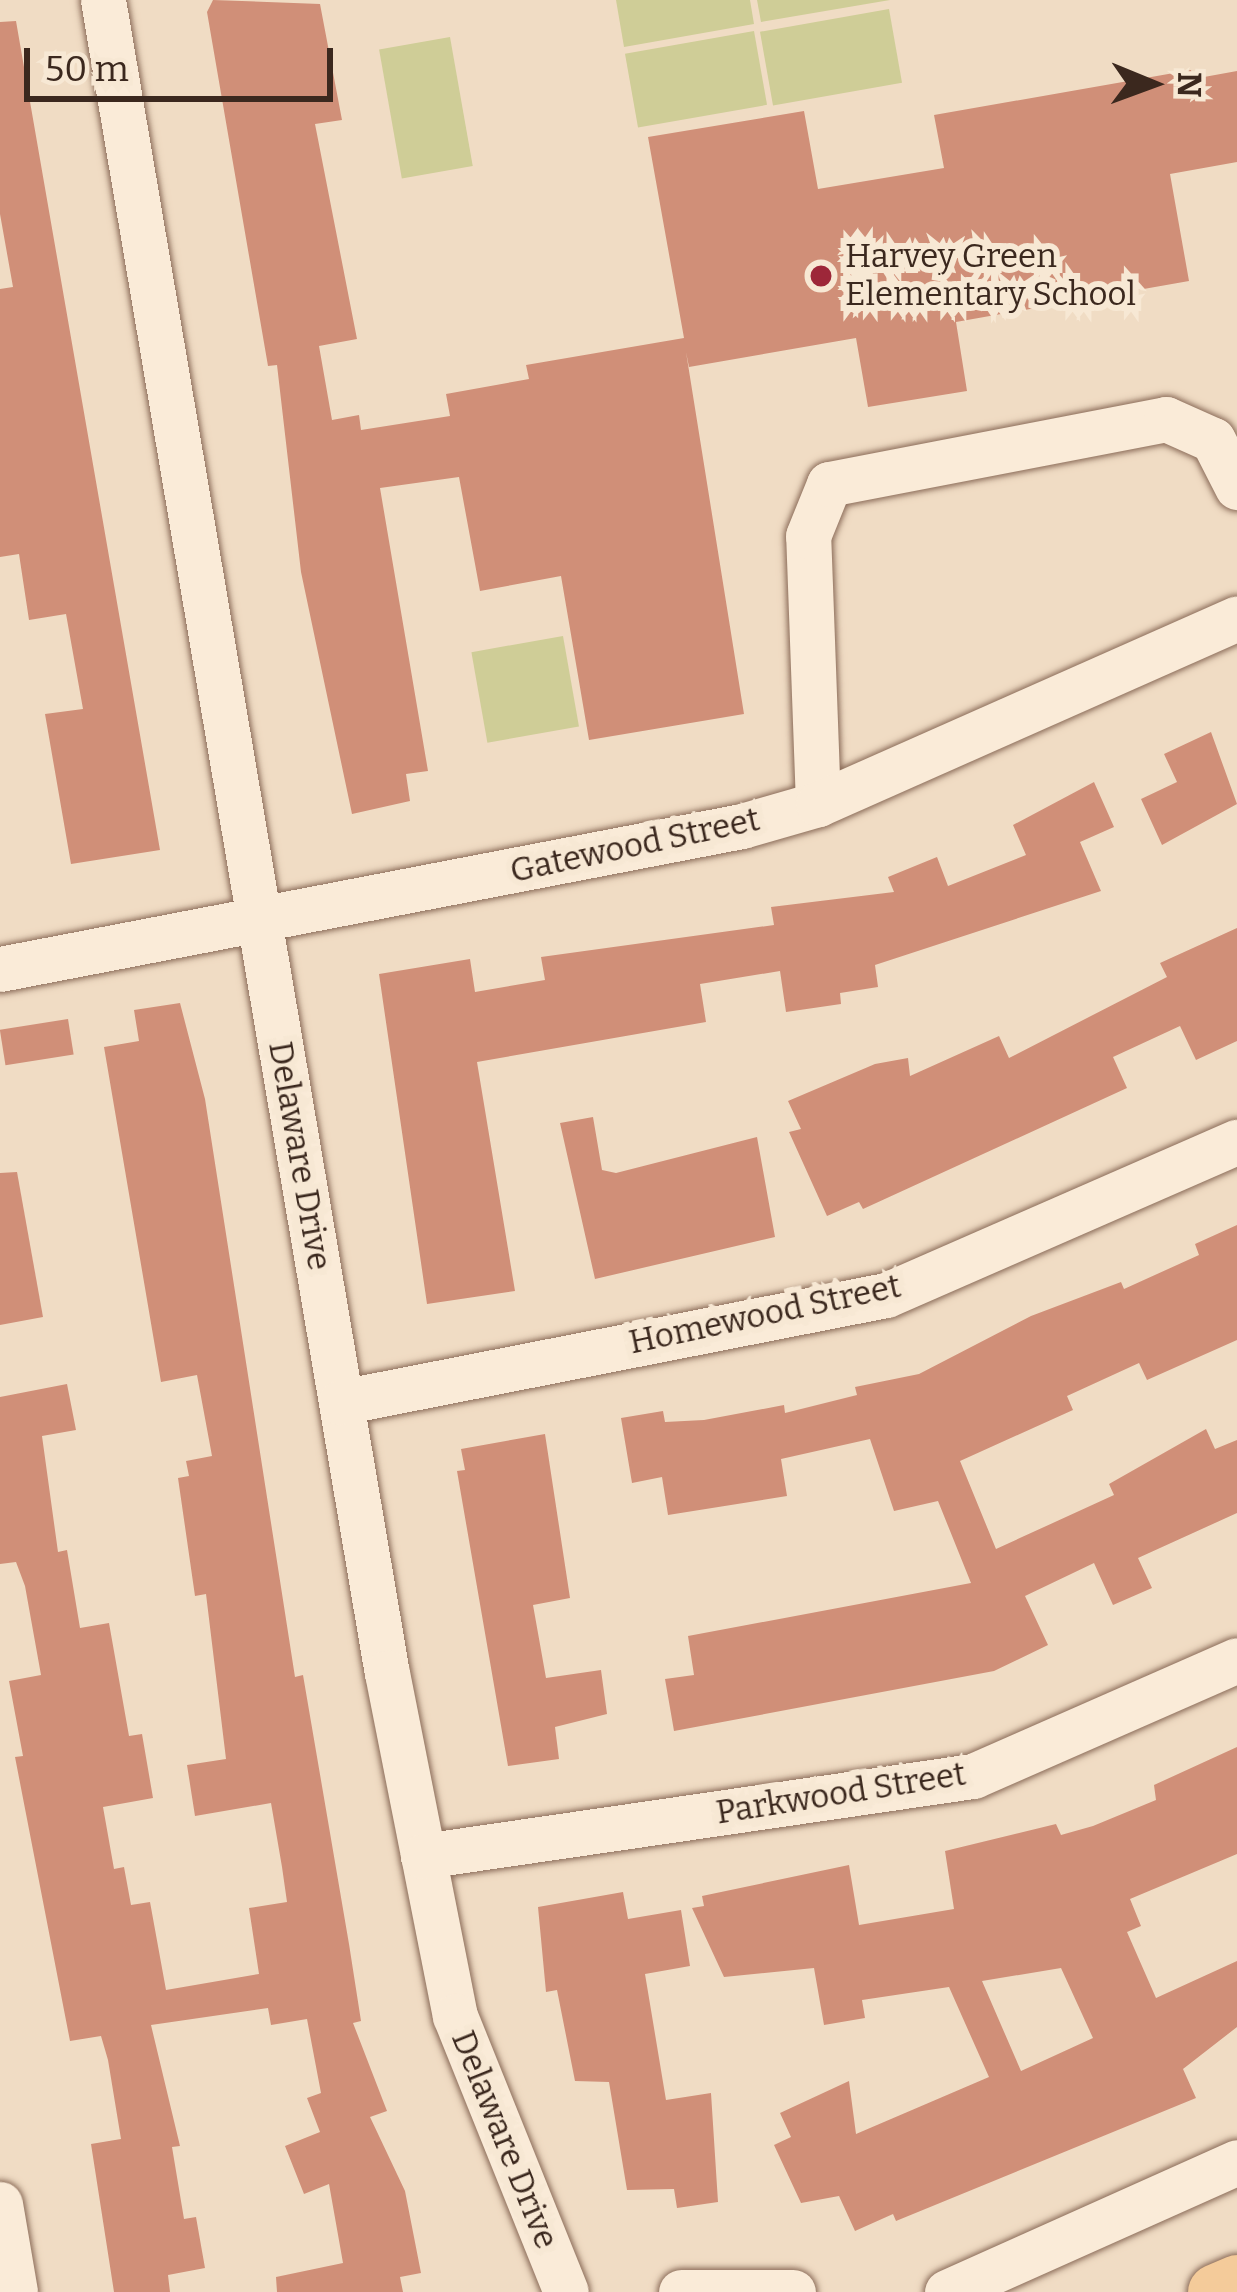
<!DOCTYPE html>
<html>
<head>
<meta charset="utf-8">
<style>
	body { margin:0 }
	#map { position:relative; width:1237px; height:2292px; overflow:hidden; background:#f0dcc4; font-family:Bitter,serif }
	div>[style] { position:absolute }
	.green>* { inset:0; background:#cfcd97; transform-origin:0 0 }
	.building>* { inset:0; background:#d08f78; transform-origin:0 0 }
	.roads { filter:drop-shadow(0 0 3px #8b6c59) drop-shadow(0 0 3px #8b6c59) }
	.minor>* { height:45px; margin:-22.5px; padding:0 22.5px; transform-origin:22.5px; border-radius:22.5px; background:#faebd8 }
	.major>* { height:57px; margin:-28.5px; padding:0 28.5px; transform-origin:28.5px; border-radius:28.5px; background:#f4cb9a }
	.dots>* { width:33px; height:33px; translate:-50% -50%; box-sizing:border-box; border:6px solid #f7e8d4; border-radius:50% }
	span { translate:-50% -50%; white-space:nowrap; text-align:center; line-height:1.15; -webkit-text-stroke:12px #f7e8d4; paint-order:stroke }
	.poi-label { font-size:33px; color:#3b281e }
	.left { translate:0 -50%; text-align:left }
	.street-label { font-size:33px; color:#3b281e }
	.north { position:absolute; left:1093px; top:24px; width:120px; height:120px; -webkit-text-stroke:9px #f7e8d4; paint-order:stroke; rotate:91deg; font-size:33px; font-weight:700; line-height:48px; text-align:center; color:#3b281e }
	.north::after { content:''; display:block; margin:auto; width:42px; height:54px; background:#3b281e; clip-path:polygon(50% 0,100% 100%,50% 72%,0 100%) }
	.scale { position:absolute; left:24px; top:48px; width:309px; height:54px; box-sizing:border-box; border:6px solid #3b281e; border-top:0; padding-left:15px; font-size:36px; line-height:42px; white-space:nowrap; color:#3b281e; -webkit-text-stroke:9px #f7e8d4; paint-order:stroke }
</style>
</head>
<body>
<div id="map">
	<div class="green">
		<div style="clip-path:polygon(616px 0,750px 0,754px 24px,624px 47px)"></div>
		<div style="clip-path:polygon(757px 0,890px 0,761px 22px)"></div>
		<div style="left:889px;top:9px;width:75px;height:131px;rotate:80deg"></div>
		<div style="left:754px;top:31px;width:75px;height:131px;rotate:80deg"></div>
		<div style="left:450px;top:37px;width:131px;height:72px;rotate:80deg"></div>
		<div style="left:563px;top:636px;width:92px;height:93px;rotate:80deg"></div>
	</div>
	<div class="building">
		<div style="clip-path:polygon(213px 0,320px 4px,342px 120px,315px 124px,357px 339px,319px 346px,332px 420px,359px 415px,361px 430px,450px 416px,446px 394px,529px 379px,526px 365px,684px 338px,648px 137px,804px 111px,818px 189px,944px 168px,934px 115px,1191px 70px,1193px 79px,1237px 71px,1237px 162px,1170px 174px,1189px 281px,956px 322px,967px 391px,868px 407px,856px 338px,689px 367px,686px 352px,744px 714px,589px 740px,561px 576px,480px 591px,459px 477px,380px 488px,428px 771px,406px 774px,410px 801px,352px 814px,301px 572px,277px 365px,268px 366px,207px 12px)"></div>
		<div style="clip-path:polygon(16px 21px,160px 850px,71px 864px,45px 714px,83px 709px,66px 614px,29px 620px,19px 554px,0 557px,0 289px,13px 287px,0 214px,0 22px)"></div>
		<div style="clip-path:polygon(1211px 732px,1237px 804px,1162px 845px,1141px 799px,1177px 782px,1164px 754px)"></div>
		<div style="clip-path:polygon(1094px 782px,1114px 827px,1080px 842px,1101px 891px,875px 965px,878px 987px,840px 993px,841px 1004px,786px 1012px,780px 971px,700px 984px,706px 1022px,477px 1062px,515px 1291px,427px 1304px,379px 974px,470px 959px,475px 992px,545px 980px,541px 957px,774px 925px,771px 907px,894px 892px,888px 877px,937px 857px,948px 886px,1026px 855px,1013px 825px)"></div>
		<div style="clip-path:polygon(1237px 928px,1237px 1041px,1196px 1060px,1180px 1026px,1113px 1057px,1127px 1088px,863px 1209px,859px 1202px,827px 1216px,789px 1132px,801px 1129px,788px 1101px,875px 1064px,908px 1058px,910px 1076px,999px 1036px,1009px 1058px,1167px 977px,1160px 963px)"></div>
		<div style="clip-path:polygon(180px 1003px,205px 1099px,295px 1677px,303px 1675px,349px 1944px,361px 2021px,353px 2023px,387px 2111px,370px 2117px,405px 2191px,421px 2273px,400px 2277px,403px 2292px,277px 2292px,276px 2277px,343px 2263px,329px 2184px,304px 2194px,285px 2146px,320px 2132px,307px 2098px,321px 2093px,307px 2019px,271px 2025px,268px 2008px,151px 2025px,180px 2146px,172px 2147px,184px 2219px,196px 2217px,205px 2268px,168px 2275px,170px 2292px,114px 2292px,91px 2144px,121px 2139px,108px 2060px,101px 2036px,70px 2041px,15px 1757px,23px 1756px,9px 1681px,41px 1675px,25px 1586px,16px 1562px,0 1564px,0 1397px,67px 1384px,76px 1430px,42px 1436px,58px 1552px,67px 1550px,80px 1628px,109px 1623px,129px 1736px,142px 1734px,153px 1798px,103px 1807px,114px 1869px,124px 1867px,131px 1905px,150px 1902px,166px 1990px,259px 1974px,249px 1908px,287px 1902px,282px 1867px,271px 1803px,195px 1816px,187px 1765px,226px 1759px,206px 1594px,195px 1596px,178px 1478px,189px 1476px,186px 1461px,212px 1456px,197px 1375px,161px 1382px,104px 1047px,139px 1041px,134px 1010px)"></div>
		<div style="left:68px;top:1019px;width:36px;height:69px;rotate:81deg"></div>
		<div style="clip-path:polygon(593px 1117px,602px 1170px,616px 1173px,757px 1137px,775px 1237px,595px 1279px,560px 1123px)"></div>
		<div style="clip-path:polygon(17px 1172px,43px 1317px,0 1325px,0 1173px)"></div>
		<div style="clip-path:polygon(1237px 1225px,1237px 1340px,1147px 1380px,1139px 1363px,1067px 1396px,1073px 1410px,960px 1461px,996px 1549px,1114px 1495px,1109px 1484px,1206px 1429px,1215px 1449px,1237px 1440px,1237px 1513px,1138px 1558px,1152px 1588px,1113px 1605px,1094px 1563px,1025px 1596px,1048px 1645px,994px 1671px,674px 1731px,665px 1679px,694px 1675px,688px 1636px,971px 1583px,938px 1501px,894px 1511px,870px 1439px,781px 1459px,787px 1496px,668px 1515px,662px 1477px,632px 1483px,621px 1418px,663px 1411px,665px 1422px,704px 1420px,784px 1405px,785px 1413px,857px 1395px,855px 1387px,919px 1374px,1031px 1316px,1121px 1282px,1124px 1289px,1199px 1255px,1195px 1244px)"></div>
		<div style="clip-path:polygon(545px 1434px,570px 1598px,533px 1605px,546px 1678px,601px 1670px,607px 1714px,555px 1727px,559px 1759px,508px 1766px,457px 1471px,465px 1470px,461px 1449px)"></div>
		<div style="clip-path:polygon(evenodd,1237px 1747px,1237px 1854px,1130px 1899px,1141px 1926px,1127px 1932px,1156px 1998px,1237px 1961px,1237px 2027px,1183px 2069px,1196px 2098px,896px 2221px,893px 2214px,855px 2231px,839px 2196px,801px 2203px,774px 2145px,791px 2137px,780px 2113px,849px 2081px,856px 2134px,989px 2077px,949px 1987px,862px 2000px,865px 2018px,824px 2025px,814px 1968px,724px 1977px,692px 1908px,704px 1906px,702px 1896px,849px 1865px,859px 1925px,954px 1909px,945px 1851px,1056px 1824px,1061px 1835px,1093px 1826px,1156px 1800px,1154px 1785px,1237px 1747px,1061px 1968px,1093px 2038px,1021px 2071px,982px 1981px,1061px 1968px)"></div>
		<div style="clip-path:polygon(623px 1892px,628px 1919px,681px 1910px,690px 1966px,645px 1974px,666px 2100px,711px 2093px,718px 2202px,677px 2208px,674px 2189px,627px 2190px,609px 2082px,575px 2081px,557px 1990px,546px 1992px,538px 1907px)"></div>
	</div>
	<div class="roads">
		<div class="minor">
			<div style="left:103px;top:0;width:1697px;rotate:80.37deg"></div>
			<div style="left:387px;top:1673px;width:350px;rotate:78.8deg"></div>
			<div style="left:455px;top:2016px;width:297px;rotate:68.1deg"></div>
			<div style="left:818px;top:804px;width:268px;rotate:-92.1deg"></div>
			<div style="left:808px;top:536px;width:56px;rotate:-68deg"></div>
			<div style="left:829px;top:484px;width:343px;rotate:-10.9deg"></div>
			<div style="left:1166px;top:419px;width:51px;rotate:24.1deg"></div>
			<div style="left:1213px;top:440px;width:53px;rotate:62.9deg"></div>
			<div style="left:0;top:969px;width:756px;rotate:-10.91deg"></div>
			<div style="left:742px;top:826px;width:79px;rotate:-16.1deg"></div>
			<div style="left:818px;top:804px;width:458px;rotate:-23.9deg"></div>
			<div style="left:341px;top:1402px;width:555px;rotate:-11.11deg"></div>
			<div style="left:886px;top:1295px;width:383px;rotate:-23.6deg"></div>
			<div style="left:423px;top:1856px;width:556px;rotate:-8.28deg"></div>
			<div style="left:973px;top:1776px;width:288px;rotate:-23.7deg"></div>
			<div style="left:0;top:2204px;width:89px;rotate:80.3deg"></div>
			<div style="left:681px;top:2292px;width:112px"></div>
			<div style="left:947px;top:2292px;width:318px;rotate:-24.1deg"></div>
		</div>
		<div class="major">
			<div style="left:1216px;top:2292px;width:23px;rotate:-23deg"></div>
		</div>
	</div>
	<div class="dots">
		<div style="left:821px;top:276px;background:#9d2739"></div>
	</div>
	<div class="poi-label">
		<span class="left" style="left:845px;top:276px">Harvey Green<br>Elementary School</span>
	</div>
	<div class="street-label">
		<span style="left:635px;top:846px;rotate:-12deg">Gatewood Street</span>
		<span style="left:299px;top:1156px;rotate:80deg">Delaware Drive</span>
		<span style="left:765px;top:1315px;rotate:-12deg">Homewood Street</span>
		<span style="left:841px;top:1794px;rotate:-9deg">Parkwood Street</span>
		<span style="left:504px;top:2140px;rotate:68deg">Delaware Drive</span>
	</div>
	<div class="north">N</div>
	<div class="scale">50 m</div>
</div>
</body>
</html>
